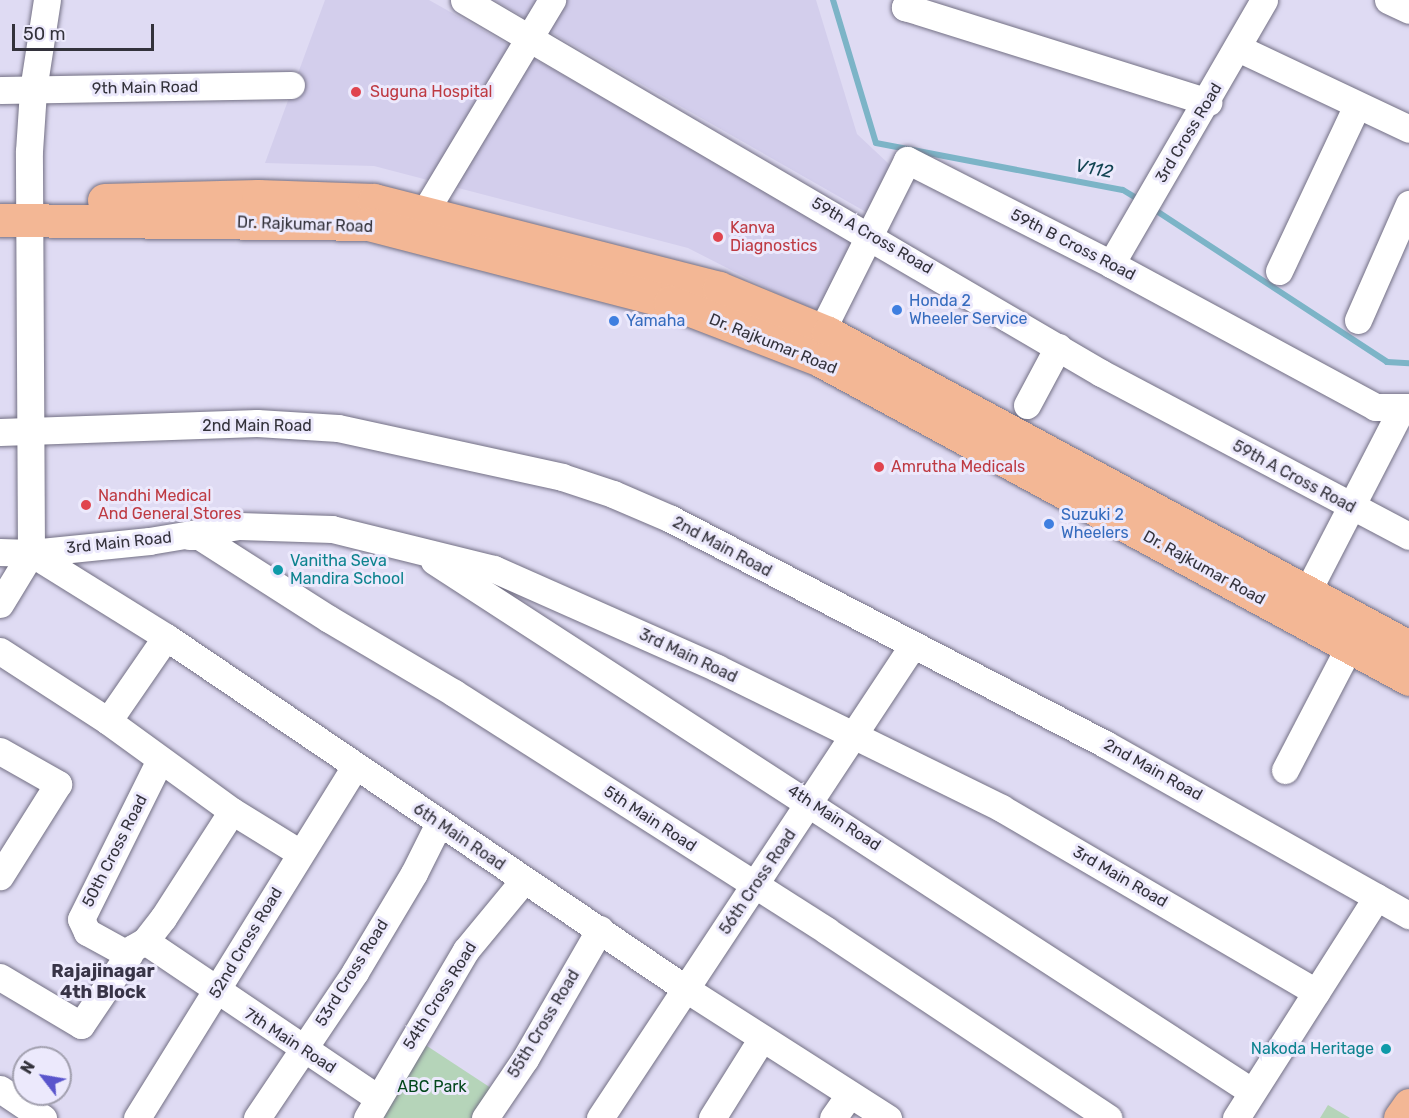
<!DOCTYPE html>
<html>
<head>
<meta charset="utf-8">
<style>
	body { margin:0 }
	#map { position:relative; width:1409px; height:1118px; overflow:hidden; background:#dfdbf3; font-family:Rubik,sans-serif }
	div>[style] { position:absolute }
	.built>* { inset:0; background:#d3ceec }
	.green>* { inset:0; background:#b5d4b9 }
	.stream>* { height:6px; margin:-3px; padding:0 3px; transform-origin:3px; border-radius:3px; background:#7cb4c7 }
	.roads { filter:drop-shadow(0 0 2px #737084) drop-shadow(0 0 2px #737084) }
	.minor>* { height:27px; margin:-13.5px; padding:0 13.5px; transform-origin:13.5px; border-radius:13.5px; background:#fff }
	.major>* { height:33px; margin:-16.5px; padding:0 16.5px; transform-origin:16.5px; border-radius:16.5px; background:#f3b795 }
	.dots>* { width:16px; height:16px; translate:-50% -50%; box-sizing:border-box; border:3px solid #ece9fc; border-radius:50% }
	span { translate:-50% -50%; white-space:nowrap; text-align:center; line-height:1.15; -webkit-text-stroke:6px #ece9fc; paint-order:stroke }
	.street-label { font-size:16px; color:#33323b }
	.health-label { font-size:16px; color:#be3a42 }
	.left { translate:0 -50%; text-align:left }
	.shop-label { font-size:16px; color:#366cbe }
	.culture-label { font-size:16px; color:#0d838f }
	.right { translate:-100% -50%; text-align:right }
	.park-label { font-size:16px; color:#03471c }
	.water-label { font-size:18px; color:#124452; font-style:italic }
	.neighbourhood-label { font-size:18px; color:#383447; font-weight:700 }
	.north { position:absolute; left:12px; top:1046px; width:60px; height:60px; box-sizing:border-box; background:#ece9fc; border:2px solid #a2a0af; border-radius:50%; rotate:301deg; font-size:16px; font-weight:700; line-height:24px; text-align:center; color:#33323b }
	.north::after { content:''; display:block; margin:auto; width:21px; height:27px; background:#5a55cc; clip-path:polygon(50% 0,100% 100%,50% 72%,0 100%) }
	.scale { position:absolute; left:12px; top:24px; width:142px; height:27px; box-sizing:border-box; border:3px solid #33323b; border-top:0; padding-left:8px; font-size:18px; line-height:21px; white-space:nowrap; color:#33323b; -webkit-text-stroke:4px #ece9fc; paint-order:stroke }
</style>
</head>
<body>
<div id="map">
	<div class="built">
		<div style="clip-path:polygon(325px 0,429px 0,857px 240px,823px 317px,688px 248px,374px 166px,265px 163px)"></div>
		<div style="clip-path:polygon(494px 0,816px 0,857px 134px,890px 165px,866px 212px)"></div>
	</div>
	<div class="green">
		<div style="clip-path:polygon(424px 1044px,491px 1088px,472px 1118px,375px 1118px)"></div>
		<div style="clip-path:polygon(1328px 1105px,1350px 1118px,1320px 1118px)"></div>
	</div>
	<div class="stream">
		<div style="left:833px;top:0;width:149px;rotate:73.3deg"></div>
		<div style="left:876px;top:143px;width:251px;rotate:10.8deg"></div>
		<div style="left:1123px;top:190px;width:21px;rotate:31deg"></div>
		<div style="left:1152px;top:208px;width:281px;rotate:33.2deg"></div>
		<div style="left:1387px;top:362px;width:22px;rotate:3deg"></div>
	</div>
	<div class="roads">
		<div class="minor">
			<div style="left:464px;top:0;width:738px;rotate:30.35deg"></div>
			<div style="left:1101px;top:373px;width:348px;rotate:27.9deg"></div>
			<div style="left:908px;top:0;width:8px;rotate:113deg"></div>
			<div style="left:905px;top:7px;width:318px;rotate:17.4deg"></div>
			<div style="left:1388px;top:0;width:23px;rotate:25deg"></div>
			<div style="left:1238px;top:48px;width:189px;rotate:25.3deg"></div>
			<div style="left:0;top:90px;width:291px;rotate:-1deg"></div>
			<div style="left:424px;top:213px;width:249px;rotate:-59deg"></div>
			<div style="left:1111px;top:264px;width:305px;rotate:-59.9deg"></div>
			<div style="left:1279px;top:271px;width:183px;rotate:-64.8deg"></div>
			<div style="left:1358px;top:320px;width:127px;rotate:-66.3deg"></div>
			<div style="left:822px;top:330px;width:190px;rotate:-63.4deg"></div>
			<div style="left:907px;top:160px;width:229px;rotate:27deg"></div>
			<div style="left:1111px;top:264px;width:300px;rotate:28.4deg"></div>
			<div style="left:1375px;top:407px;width:34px"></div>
			<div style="left:1027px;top:405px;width:66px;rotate:-61.9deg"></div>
			<div style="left:0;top:432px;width:257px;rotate:-2deg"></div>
			<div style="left:257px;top:423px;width:81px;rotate:3.5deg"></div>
			<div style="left:338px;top:428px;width:229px;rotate:12.3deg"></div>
			<div style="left:562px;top:477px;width:54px;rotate:18.4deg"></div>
			<div style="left:613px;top:494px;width:63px;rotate:23.3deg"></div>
			<div style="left:671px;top:519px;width:489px;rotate:27.4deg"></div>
			<div style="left:1105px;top:744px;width:349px;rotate:29.4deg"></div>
			<div style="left:189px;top:536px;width:10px"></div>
			<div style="left:199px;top:536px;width:154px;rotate:32.6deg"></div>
			<div style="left:329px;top:619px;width:145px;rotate:30.6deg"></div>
			<div style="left:454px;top:693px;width:442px;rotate:32.5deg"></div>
			<div style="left:827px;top:931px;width:338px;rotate:33.6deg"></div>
			<div style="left:0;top:552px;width:31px;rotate:2deg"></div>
			<div style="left:31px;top:553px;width:119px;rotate:-5.8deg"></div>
			<div style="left:149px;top:541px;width:91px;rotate:-9.5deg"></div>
			<div style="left:239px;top:526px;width:93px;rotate:1.8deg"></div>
			<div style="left:332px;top:529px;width:167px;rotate:13.9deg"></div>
			<div style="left:494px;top:569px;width:244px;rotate:23.9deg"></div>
			<div style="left:717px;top:668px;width:317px;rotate:26.2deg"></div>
			<div style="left:1001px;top:808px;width:365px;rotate:30.3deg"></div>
			<div style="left:31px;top:553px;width:159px;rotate:31.9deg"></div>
			<div style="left:166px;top:637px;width:628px;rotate:34.09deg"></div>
			<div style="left:686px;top:989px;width:240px;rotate:32.6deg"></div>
			<div style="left:31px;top:553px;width:402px;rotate:-90.3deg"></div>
			<div style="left:29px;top:151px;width:61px;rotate:-86.2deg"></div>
			<div style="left:33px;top:90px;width:91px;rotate:-81.2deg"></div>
			<div style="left:434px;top:561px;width:974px;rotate:32.97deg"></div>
			<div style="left:1307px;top:592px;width:205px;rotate:-62.7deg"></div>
			<div style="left:0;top:604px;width:60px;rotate:-58.7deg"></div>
			<div style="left:0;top:651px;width:129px;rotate:32.9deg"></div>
			<div style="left:108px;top:721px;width:153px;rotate:36deg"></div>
			<div style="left:232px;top:811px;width:80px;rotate:31.7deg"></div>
			<div style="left:108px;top:721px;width:102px;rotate:-55.4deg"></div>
			<div style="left:0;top:751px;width:67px;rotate:29.6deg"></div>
			<div style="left:58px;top:784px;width:109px;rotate:122.2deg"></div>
			<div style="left:1285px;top:770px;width:139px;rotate:-62.5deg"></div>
			<div style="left:145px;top:941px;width:281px;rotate:34deg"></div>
			<div style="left:129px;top:955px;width:48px;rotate:-151.3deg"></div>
			<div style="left:87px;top:932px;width:14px;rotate:-115deg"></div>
			<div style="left:81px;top:919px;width:178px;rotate:-63.6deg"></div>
			<div style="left:0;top:977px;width:94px;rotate:30.7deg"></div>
			<div style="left:81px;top:1025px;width:93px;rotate:-56deg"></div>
			<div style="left:133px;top:948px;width:14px;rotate:-30deg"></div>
			<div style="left:145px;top:941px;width:29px;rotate:-52deg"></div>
			<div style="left:163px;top:918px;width:127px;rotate:-57.2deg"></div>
			<div style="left:0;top:1089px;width:52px;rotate:34deg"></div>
			<div style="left:137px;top:1118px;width:413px;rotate:-58.2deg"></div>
			<div style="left:257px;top:1118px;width:176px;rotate:-56.1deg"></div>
			<div style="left:355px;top:972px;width:115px;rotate:-59.2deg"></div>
			<div style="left:414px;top:873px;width:56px;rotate:-63.4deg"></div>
			<div style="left:367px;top:1118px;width:195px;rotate:-59.5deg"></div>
			<div style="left:466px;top:950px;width:89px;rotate:-50.4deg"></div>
			<div style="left:485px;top:1118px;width:71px;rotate:-55.9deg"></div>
			<div style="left:525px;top:1059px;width:150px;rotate:-60deg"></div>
			<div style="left:600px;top:1118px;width:567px;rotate:-56.51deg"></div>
			<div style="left:712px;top:1118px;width:94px;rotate:-58deg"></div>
			<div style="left:833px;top:1118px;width:29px;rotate:-55deg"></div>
			<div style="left:1236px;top:1118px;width:262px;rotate:-57.5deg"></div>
		</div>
		<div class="major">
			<div style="left:104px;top:200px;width:154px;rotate:-1.5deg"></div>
			<div style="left:258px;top:196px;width:116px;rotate:2deg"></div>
			<div style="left:374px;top:200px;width:356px;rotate:14.3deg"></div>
			<div style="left:719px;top:288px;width:118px;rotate:22.4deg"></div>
			<div style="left:828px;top:333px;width:660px;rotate:28.39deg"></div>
			<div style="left:0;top:220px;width:368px;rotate:0.6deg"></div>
			<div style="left:368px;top:224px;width:312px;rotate:14.5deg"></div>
			<div style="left:670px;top:302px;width:159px;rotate:21.1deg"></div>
			<div style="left:818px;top:359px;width:672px;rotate:28.43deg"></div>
			<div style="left:1400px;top:1118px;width:16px;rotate:-55deg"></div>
		</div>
	</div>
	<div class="dots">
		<div style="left:356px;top:92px;background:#e0444e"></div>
		<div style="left:718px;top:237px;background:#e0444e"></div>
		<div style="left:897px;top:310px;background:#3f7fe0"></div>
		<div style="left:614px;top:321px;background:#3f7fe0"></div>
		<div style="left:879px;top:467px;background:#e0444e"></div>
		<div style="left:86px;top:505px;background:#e0444e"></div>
		<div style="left:1049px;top:524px;background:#3f7fe0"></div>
		<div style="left:278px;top:570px;background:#0f9aa8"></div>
		<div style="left:1386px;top:1049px;background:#0f9aa8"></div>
	</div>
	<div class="street-label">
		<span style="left:145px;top:88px;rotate:-1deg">9th Main Road</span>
		<span style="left:1189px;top:133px;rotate:-59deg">3rd Cross Road</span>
		<span style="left:305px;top:225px;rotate:2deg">Dr. Rajkumar Road</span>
		<span style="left:872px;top:236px;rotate:30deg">59th A Cross Road</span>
		<span style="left:1073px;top:245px;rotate:27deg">59th B Cross Road</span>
		<span style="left:773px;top:344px;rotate:22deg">Dr. Rajkumar Road</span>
		<span style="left:257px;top:426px">2nd Main Road</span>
		<span style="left:1294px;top:477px;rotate:28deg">59th A Cross Road</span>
		<span style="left:119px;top:543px;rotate:-6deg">3rd Main Road</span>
		<span style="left:722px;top:547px;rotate:28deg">2nd Main Road</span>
		<span style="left:1204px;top:568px;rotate:29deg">Dr. Rajkumar Road</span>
		<span style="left:688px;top:656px;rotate:25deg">3rd Main Road</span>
		<span style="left:1153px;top:770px;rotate:29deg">2nd Main Road</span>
		<span style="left:834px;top:818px;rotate:33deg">4th Main Road</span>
		<span style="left:650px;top:819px;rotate:33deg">5th Main Road</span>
		<span style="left:459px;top:837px;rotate:34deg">6th Main Road</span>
		<span style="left:115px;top:851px;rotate:-63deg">50th Cross Road</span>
		<span style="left:1120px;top:877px;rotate:30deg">3rd Main Road</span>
		<span style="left:758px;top:882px;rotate:-56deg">56th Cross Road</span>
		<span style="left:246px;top:943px;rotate:-59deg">52nd Cross Road</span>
		<span style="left:352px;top:973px;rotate:-58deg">53rd Cross Road</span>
		<span style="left:440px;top:996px;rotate:-58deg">54th Cross Road</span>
		<span style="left:544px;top:1024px;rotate:-59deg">55th Cross Road</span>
		<span style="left:290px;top:1041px;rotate:33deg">7th Main Road</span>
	</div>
	<div class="health-label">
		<span class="left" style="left:370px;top:92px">Suguna Hospital</span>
		<span class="left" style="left:730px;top:237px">Kanva<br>Diagnostics</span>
		<span class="left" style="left:891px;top:467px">Amrutha Medicals</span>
		<span class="left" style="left:98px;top:505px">Nandhi Medical<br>And General Stores</span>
	</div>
	<div class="shop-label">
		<span class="left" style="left:909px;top:310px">Honda 2<br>Wheeler Service</span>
		<span class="left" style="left:626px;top:321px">Yamaha</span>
		<span class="left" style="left:1061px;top:524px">Suzuki 2<br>Wheelers</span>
	</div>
	<div class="culture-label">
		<span class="left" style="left:290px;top:570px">Vanitha Seva<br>Mandira School</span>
		<span class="right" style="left:1374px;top:1049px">Nakoda Heritage</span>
	</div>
	<div class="park-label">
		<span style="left:432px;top:1087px">ABC Park</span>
	</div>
	<div class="water-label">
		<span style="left:1094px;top:169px;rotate:11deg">V112</span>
	</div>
	<div class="neighbourhood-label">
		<span style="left:103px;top:982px">Rajajinagar<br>4th Block</span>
	</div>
	<div class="north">N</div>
	<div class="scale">50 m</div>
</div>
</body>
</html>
